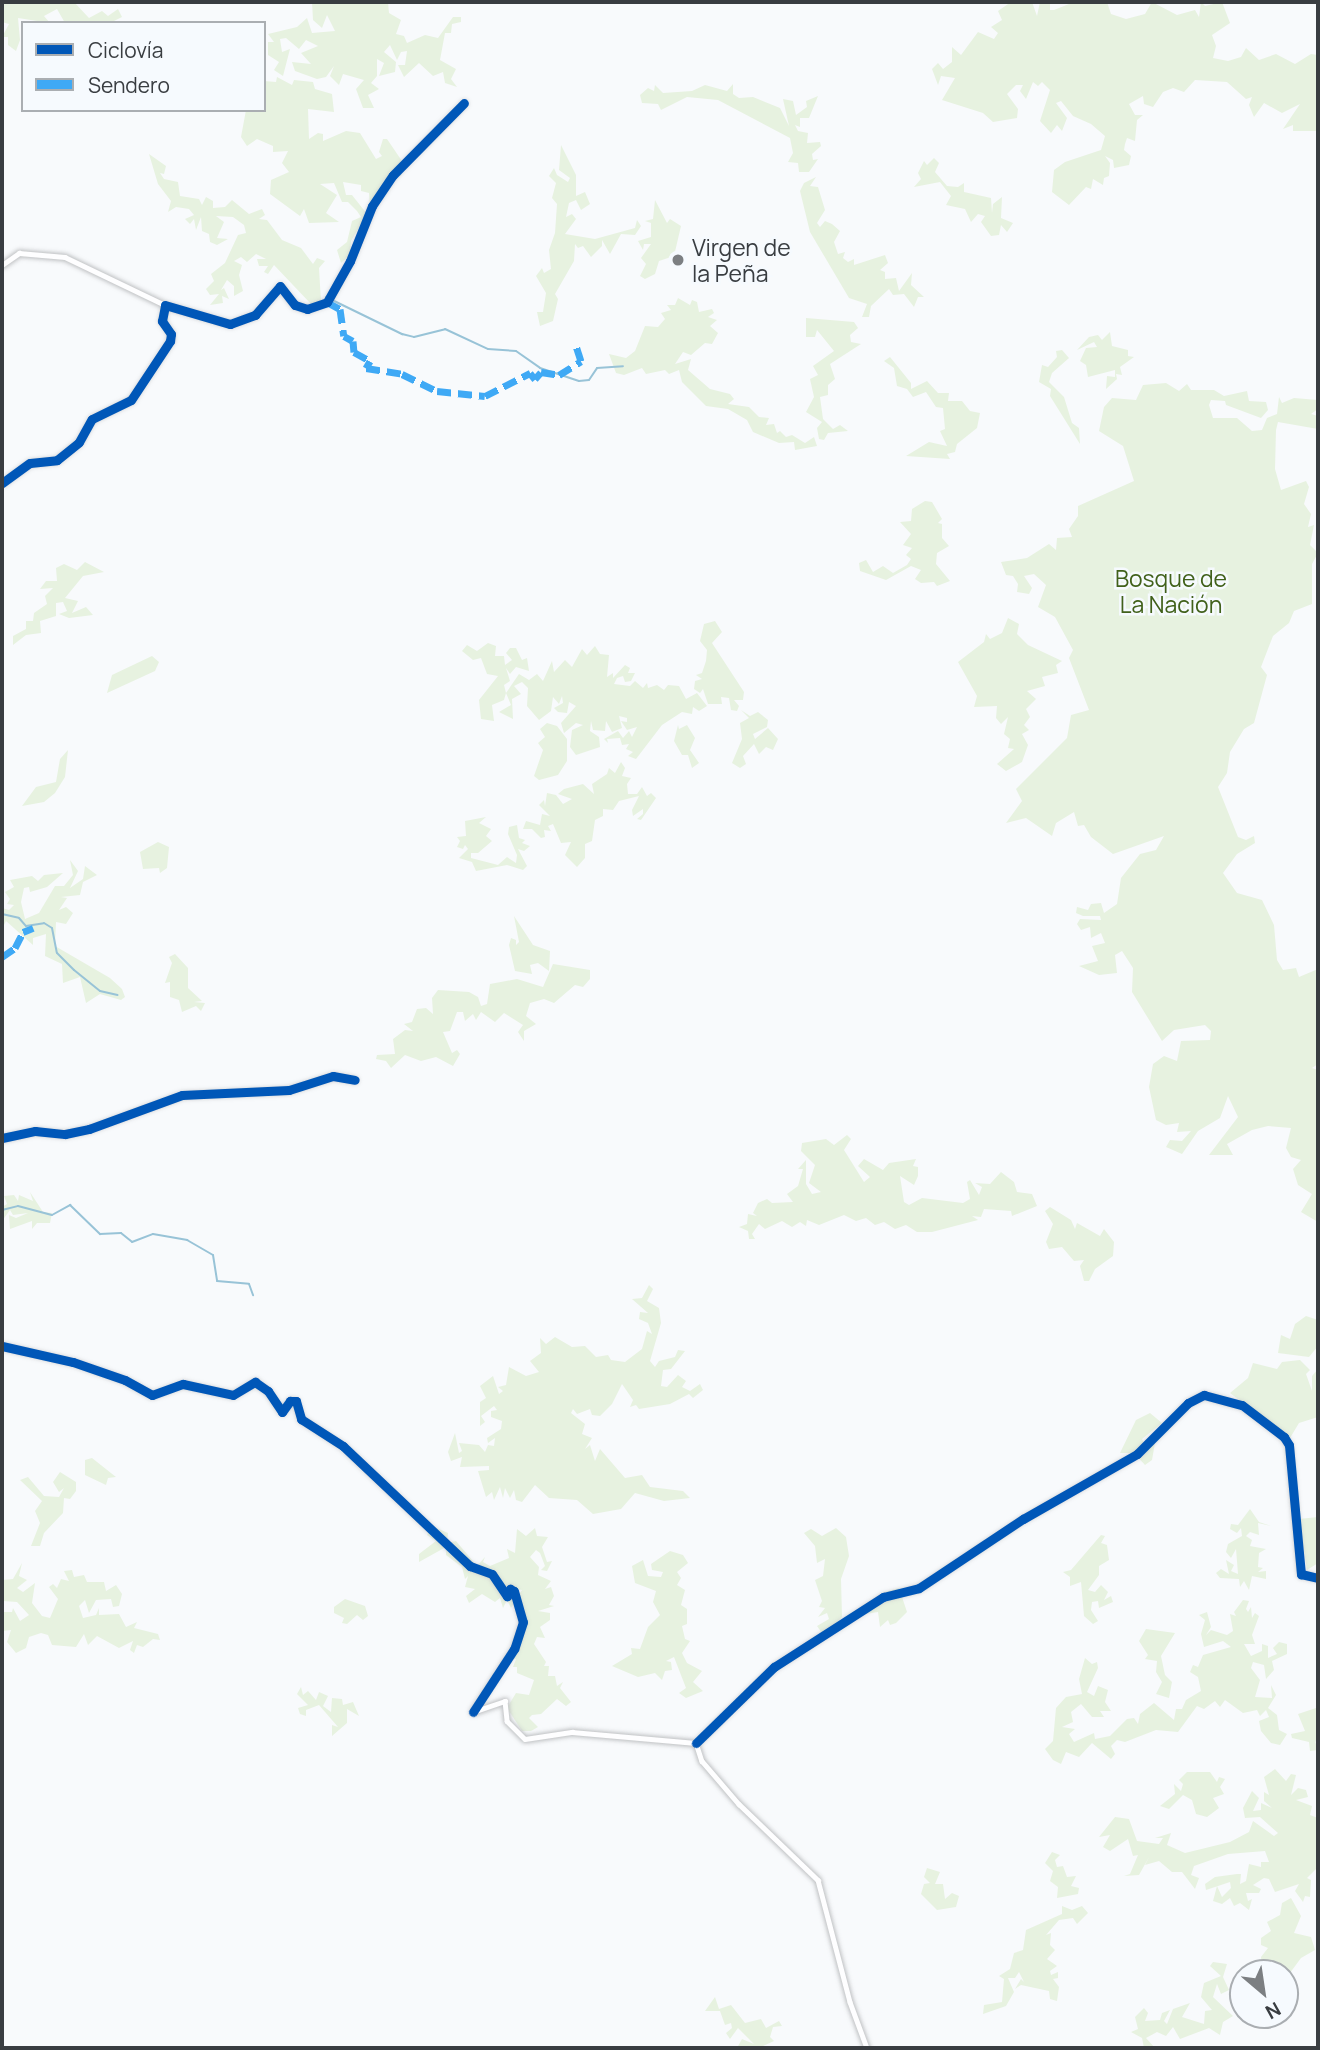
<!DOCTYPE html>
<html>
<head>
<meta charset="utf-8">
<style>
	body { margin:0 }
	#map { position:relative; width:1320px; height:2050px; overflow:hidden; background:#f8fafc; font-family:Manrope,sans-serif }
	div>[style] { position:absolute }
	.green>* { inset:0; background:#e7f2e0 }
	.stream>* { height:2px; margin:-1px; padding:0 1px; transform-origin:1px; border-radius:1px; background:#98c3d7 }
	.roads { filter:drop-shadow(0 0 2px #c0c2c4) drop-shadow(0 0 2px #c0c2c4) }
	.minor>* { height:4.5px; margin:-2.25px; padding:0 2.25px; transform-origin:2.25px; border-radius:2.25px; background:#fefeff }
	.quiet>* { height:7px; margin-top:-3.5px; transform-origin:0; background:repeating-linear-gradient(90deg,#3fa9f5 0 14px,transparent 0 21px) }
	.cycleway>* { height:9px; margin:-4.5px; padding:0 4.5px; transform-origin:4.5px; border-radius:4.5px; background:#0057b8 }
	.dots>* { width:19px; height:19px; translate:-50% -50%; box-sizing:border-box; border:4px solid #f6fafe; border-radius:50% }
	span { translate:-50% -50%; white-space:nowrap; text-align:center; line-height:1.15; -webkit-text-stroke:5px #f6fafe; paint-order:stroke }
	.poi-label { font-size:23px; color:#393d41 }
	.left { translate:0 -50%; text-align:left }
	.park-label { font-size:23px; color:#41611b }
	.frame { position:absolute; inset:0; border:4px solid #393d41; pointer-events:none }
	.legend { position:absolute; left:21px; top:21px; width:245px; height:91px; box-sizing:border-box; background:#f6fafe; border:2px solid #aaaeb2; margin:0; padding:9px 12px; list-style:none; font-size:21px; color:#393d41 }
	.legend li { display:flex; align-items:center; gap:14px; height:35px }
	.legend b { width:35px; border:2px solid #aaaeb2 }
	.north { position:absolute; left:1229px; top:1959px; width:70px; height:70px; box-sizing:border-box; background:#f6fafe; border:2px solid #aaaeb2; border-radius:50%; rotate:151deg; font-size:19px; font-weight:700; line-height:28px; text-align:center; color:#393d41 }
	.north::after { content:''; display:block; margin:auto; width:24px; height:32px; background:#7c7f82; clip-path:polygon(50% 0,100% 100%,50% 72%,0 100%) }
</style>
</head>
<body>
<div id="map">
	<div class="green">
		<div style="clip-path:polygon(2px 2px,74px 2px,89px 18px,102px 11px,108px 16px,118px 9px,122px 17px,110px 23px,65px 23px,57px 9px,44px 16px,50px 23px,18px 18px,20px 40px,16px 51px,8px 45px,8px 37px,2px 37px,9px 24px,2px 22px)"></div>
		<div style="clip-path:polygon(312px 2px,388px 2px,389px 13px,401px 20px,396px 34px,404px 36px,407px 43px,425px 35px,438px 38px,453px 17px,461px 17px,461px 22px,452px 24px,451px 33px,445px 33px,440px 60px,456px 69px,451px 79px,457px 87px,445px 83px,443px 72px,433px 76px,419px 63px,404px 77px,398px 65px,405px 65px,407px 51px,401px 52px,397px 60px,390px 45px,384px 52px,396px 62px,395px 72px,379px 76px,384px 63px,377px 59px,377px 76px,371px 83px,379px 89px,368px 95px,374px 108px,363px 108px,356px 89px,364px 80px,343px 74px,339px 85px,330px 76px,334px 66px,326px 77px,317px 79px,295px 71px,292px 62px,311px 64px,301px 53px,318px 46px,306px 40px,299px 49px,286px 38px,280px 39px,282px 52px,290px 49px,283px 76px,274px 70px,279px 62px,268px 55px,268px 42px,274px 42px,268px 34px,297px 27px,307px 18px,312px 33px,335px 31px,327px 15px,322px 28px,313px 20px)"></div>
		<div style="clip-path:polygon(1011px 2px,1032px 2px,1037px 16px,1040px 2px,1050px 2px,1050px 10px,1054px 10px,1074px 2px,1107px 2px,1111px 14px,1126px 19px,1145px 14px,1152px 2px,1177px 15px,1195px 10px,1199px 17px,1201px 2px,1205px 6px,1222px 2px,1230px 23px,1212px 35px,1216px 46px,1213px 58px,1228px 61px,1241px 57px,1246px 48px,1259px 60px,1276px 54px,1295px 64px,1311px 54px,1318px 55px,1318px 131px,1293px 131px,1293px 125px,1283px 129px,1300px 104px,1282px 113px,1264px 103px,1254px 117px,1249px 105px,1252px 97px,1246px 99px,1227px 82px,1195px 80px,1184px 92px,1173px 88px,1163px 92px,1153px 107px,1144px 104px,1143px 96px,1129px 104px,1135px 115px,1143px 115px,1137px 120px,1135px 141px,1127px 138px,1125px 144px,1124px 150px,1131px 156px,1129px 165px,1114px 168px,1113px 160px,1105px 156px,1110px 163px,1109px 176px,1104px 178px,1103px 185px,1093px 179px,1091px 189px,1086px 187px,1069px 205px,1052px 192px,1054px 170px,1065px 162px,1101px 150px,1105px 136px,1091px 124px,1073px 116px,1061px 101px,1056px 103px,1067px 118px,1062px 131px,1057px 125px,1051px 133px,1040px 121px,1050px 90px,1042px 82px,1038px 86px,1033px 82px,1026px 99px,1020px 91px,1023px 85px,1016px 85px,1007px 94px,1018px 109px,1017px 118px,993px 122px,983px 113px,942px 100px,955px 78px,941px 76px,938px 85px,932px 69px,938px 63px,943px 69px,952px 62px,952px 47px,961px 55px,978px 32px,994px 39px,998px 33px,991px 27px,1002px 20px,998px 11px)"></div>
		<div style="clip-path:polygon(277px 77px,292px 85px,294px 80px,313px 82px,315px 89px,332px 94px,334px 112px,308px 109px,309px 139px,318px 133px,323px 134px,323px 141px,346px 131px,360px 133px,376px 159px,382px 156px,379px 152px,383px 139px,387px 139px,404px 164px,401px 176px,394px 175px,370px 209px,369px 193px,361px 191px,361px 185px,343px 182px,346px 195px,352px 195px,367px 214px,351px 241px,350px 255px,341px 263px,337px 250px,347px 242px,352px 221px,361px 217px,357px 211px,348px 202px,342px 202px,334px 183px,320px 184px,337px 195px,326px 213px,339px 222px,309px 223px,304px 209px,300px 216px,270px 194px,271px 180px,289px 172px,282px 163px,288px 151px,273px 152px,273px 146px,257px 139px,247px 146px,241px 137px,246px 110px,264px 110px,264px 81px,276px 82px)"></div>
		<div style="clip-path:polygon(733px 84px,733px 94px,739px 98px,753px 97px,780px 108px,789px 126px,783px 99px,793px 101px,796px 115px,807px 107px,806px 101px,818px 96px,809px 118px,800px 118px,800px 127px,795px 125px,798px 131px,808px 133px,807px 143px,820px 142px,821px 146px,812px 154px,813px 160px,818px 159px,809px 172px,799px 172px,798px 163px,788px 162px,793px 153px,790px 138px,718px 100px,687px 97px,661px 110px,658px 104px,642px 103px,640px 95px,648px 88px,654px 91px,655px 85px,663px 93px,692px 91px,705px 85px,727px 91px)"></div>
		<div style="clip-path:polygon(561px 145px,576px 175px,576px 196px,585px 192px,590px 204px,581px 210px,576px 200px,569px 203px,566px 217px,572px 214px,576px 219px,565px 234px,595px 239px,635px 228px,637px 220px,641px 226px,635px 235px,621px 234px,610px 254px,602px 240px,602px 246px,591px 257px,583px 246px,578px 248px,575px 244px,574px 261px,555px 294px,558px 299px,553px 321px,540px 326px,537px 312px,543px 312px,546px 293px,536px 276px,542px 268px,544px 273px,551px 269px,549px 250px,555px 233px,557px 204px,552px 198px,556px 183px,549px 176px,554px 168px,557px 175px,568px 182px,570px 178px,559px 170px)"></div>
		<div style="clip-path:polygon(149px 154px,166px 166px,164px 174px,160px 173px,164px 179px,178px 182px,180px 196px,199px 199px,202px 205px,206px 197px,213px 201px,213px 208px,225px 207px,232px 200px,249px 214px,262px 209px,265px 215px,259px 219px,267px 220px,282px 240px,301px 248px,313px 264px,317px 258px,325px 261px,319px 268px,321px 302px,311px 304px,274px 265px,268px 274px,264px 272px,268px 266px,259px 266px,257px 259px,266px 259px,256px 254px,247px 262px,241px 257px,234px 261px,242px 265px,239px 275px,243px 291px,234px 296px,234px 286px,227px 280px,221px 290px,224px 288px,229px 299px,222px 296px,223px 303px,210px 305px,219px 294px,210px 295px,206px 289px,214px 281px,211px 274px,225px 263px,238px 235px,246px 233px,244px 225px,233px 217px,216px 216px,224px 222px,217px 238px,228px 239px,217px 245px,210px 242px,209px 234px,202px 231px,201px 217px,196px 230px,194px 219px,190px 224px,185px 219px,194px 215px,189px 209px,176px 207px,168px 212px,171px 201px,158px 184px)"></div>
		<div style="clip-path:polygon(934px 158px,939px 163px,935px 172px,947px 186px,958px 187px,964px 183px,964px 192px,991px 198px,992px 213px,993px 204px,1002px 197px,1001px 218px,1013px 223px,1007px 232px,1001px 225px,999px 235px,991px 236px,981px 222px,985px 216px,978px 214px,971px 222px,965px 209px,946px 205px,951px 196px,940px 182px,914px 187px,921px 179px,918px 173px,924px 161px,927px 165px)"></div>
		<div style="clip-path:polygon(816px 177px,810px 186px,818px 187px,825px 210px,817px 223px,820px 227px,825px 221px,832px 224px,840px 231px,834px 242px,838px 254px,845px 252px,843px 258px,848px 262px,854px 259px,854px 265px,885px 255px,888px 263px,880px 270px,885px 272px,885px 279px,896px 278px,899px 291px,912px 273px,911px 285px,924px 297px,918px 297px,914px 307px,904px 294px,893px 295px,889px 289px,871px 306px,869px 317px,862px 317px,867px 304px,849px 298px,810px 232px,800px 191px,804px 183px)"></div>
		<div style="clip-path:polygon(655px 200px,667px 223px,670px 219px,681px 226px,674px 256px,659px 261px,655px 274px,645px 279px,640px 276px,646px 264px,641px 258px,651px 244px,644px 244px,643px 250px,638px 241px,651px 237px,651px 223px,645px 221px,653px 219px)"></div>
		<div style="clip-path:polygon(678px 298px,690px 305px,692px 300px,697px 302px,699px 312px,712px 309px,714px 313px,708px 317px,717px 320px,710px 326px,718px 333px,712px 344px,705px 343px,691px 355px,683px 352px,675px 364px,691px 359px,688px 370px,710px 389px,730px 394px,734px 399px,728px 404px,749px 407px,759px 417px,769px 418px,766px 425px,774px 424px,777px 433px,780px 431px,786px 437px,792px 435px,805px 443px,814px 437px,817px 446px,795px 450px,794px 442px,779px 443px,753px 432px,747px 420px,728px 409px,706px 406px,682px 382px,679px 370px,669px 374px,665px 370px,646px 374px,642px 368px,624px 375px,616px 373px,609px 354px,626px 358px,635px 351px,645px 326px,658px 327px,665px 319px,661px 313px,671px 310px,667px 305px,675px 305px)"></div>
		<div style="clip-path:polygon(806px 318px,854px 322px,858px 328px,850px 335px,851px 342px,861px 344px,830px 364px,835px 379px,828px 385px,828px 395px,820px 397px,823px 419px,833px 429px,840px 425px,848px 431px,828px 433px,824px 440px,819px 439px,817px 428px,822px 422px,806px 412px,814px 397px,810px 379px,818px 375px,813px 366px,834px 351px,817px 330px,815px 337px,806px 337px)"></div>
		<div style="clip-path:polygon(1110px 332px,1112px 346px,1128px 350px,1128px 356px,1134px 357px,1120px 367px,1122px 375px,1116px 374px,1117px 379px,1106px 389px,1107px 376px,1115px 377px,1115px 370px,1088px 377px,1086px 365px,1080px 361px,1086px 348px,1097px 347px,1094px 342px,1077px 350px,1089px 337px,1098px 335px,1102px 340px)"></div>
		<div style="clip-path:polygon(1062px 350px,1069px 358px,1052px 373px,1049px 382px,1064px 397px,1072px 423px,1079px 428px,1080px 444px,1050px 396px,1051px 389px,1039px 382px,1042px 365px,1048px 367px,1057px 357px,1056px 351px)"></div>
		<div style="clip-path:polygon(890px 357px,911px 383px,911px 389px,927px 381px,938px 393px,949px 393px,948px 401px,962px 401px,970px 411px,980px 413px,977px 428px,957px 444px,955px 452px,947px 454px,950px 459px,906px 456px,929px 442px,947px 446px,940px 431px,945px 429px,943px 408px,936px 407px,926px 392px,913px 397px,907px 389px,897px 386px,894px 368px,884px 361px)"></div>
		<div style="clip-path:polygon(1166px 383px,1179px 391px,1187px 384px,1191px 390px,1214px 390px,1224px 396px,1247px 391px,1249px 401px,1266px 402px,1268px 410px,1261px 418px,1226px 405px,1225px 401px,1211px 400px,1209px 405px,1213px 418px,1237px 418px,1252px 431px,1262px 430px,1267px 418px,1277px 414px,1279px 397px,1282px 403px,1294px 398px,1318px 400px,1318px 409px,1311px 414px,1318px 416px,1318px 429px,1278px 422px,1276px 430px,1275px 469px,1281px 490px,1306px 481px,1309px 487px,1304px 504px,1311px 514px,1308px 527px,1314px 525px,1310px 545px,1318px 553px,1312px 564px,1312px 604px,1294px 611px,1289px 623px,1273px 636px,1261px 667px,1267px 675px,1254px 723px,1244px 729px,1230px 752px,1227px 773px,1218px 787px,1238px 837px,1246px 840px,1254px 836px,1255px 843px,1237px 854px,1223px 873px,1237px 893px,1262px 900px,1274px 925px,1277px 960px,1283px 970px,1296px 968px,1299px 977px,1318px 969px,1318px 1064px,1312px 1068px,1318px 1070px,1318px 1222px,1301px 1212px,1312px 1194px,1298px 1185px,1293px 1169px,1301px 1160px,1291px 1157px,1286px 1148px,1291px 1128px,1268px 1126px,1252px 1130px,1227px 1144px,1233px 1155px,1209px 1155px,1238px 1117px,1228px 1096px,1220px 1118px,1198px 1131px,1182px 1154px,1166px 1147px,1170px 1140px,1182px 1141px,1191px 1131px,1177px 1132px,1179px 1123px,1166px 1125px,1156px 1120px,1149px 1087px,1153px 1064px,1164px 1056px,1177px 1061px,1181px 1041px,1210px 1040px,1211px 1031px,1205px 1025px,1174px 1030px,1162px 1041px,1132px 992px,1133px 968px,1122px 951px,1115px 955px,1117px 973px,1099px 975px,1079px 966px,1098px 961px,1092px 946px,1105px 943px,1101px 933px,1091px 938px,1090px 927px,1081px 930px,1077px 924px,1080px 919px,1101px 920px,1100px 916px,1083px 916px,1076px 913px,1077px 907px,1088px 910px,1091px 904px,1101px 903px,1104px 913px,1117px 904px,1121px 878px,1140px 854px,1156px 850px,1164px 836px,1113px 854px,1091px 837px,1084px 825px,1078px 826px,1074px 812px,1056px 823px,1052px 836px,1026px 818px,1006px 823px,1022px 801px,1016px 789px,1067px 738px,1071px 715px,1089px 710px,1069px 658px,1073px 650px,1055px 617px,1038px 607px,1046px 585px,1034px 574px,1024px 576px,1032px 588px,1029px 594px,1017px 592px,1018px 584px,1013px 576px,1006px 575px,1001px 562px,1027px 558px,1049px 544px,1056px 550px,1057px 538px,1072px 537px,1069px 529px,1078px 516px,1078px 506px,1134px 481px,1123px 446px,1099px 431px,1104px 407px,1112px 398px,1136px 400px,1143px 385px)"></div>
		<div style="clip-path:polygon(925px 501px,932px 502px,942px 519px,938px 523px,942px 524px,942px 538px,949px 546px,937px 553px,936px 564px,950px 581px,937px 586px,934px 582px,921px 583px,915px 579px,921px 570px,911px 566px,886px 580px,860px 571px,859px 563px,866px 560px,873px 572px,883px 566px,893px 573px,907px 565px,911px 559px,906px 555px,912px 548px,903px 545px,911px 534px,900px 522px,911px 521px,912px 509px)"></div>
		<div style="clip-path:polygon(85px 562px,104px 572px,83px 576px,65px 598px,78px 601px,72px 613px,86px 607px,93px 615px,69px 618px,59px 614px,67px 611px,63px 602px,56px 603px,56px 616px,40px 621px,41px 633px,26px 635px,13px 645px,13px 636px,26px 629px,26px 621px,33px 621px,34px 613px,47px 604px,45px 596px,53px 588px,40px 589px,46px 581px,57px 581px,56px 568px,64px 564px,77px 570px)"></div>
		<div style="clip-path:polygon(1008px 618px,1019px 624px,1017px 634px,1028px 645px,1062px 661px,1056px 665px,1058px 673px,1042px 677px,1045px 686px,1027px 691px,1036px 699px,1026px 709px,1030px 717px,1024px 725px,1029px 730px,1022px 734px,1028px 745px,1022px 762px,1006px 771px,997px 764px,1014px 749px,1008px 748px,1010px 739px,1004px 734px,1008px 717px,1001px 724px,996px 718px,997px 706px,974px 707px,977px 696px,958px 662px,984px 642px,986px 634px,990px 639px,1002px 633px)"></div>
		<div style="clip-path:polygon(715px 621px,722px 632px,712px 643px,744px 692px,743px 700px,734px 700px,739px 706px,737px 711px,731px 710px,729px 698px,721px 697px,722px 704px,708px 704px,703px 689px,700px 693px,694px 689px,695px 681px,702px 679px,696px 675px,702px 673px,706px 661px,707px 650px,700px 641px,704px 624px)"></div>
		<div style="clip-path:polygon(488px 643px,496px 646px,495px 656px,504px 656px,505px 665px,512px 660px,506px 653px,510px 648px,516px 648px,522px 660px,527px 658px,529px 671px,516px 667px,510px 674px,506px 668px,510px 681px,504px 685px,506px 693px,519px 674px,529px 680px,537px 674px,543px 681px,552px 661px,554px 672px,565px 660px,572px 667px,582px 649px,587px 655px,595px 646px,600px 654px,609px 655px,607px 677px,613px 673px,613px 678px,625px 665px,630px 668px,628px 673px,635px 673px,631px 681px,625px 682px,623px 676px,617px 678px,614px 684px,630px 686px,635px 681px,643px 688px,647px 683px,648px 688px,657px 685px,664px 690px,668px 685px,679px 686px,686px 699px,697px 693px,707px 706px,699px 711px,693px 707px,692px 714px,682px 712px,662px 725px,636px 759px,628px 756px,633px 752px,626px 749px,629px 744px,622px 745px,620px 738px,607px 739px,608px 743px,604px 739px,618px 731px,623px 738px,629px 731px,632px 737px,637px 727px,627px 730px,621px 721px,627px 722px,627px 718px,619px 716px,622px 728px,612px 732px,606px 721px,605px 731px,593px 730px,591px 721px,590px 731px,599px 737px,600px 747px,576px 755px,570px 747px,572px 730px,583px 725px,576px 723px,564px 733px,561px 723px,576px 706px,569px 702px,567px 713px,558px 712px,554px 708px,563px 703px,562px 696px,559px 704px,553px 697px,551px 711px,539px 720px,527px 706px,528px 688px,522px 682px,514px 686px,521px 694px,512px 699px,513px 719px,499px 712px,511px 705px,506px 693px,504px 700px,492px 705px,494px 721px,481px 719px,479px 700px,498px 676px,487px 674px,481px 658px,473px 660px,462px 651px,467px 645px,477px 651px)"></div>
		<div style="clip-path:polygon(152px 656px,159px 662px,155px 671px,107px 693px,112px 675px)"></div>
		<div style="clip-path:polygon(741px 710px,750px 716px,758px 712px,768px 720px,767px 727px,753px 734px,755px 739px,768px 728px,778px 739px,773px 750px,766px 747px,759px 754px,754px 744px,743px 756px,746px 764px,740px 768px,732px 763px,742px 739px,740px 723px,749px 718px)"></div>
		<div style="clip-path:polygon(547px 723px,557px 726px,567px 739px,567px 761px,558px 775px,539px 780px,534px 776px,543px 750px,538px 743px,545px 737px,540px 729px)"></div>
		<div style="clip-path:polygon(678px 725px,679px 729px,687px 725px,695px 738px,690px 750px,699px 763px,692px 768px,688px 755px,682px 755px,674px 741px)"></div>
		<div style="clip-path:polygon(68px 750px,65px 777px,55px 793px,44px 802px,22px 806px,36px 787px,56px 782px,60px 759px)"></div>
		<div style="clip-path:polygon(621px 762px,625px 768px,622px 776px,631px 778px,627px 784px,628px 794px,637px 794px,642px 787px,647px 796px,651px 793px,656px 798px,641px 820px,637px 819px,643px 814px,643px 809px,633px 816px,632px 810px,639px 796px,619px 801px,613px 810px,603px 809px,603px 816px,595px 820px,592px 841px,585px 844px,585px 858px,577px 867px,565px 855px,571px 842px,561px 843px,553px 824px,548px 826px,551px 831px,544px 830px,545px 837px,541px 838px,532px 829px,523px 829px,526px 821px,540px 825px,542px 814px,550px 816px,539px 805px,544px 800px,545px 806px,547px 793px,556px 795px,563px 804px,572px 799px,558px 794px,564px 789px,583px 784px,594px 794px,592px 784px,607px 774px,609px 768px,615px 773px)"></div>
		<div style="clip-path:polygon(486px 817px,479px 823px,491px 829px,486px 836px,492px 841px,478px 853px,471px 853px,471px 858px,498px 865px,507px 857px,516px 863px,517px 855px,508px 834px,509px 827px,517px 825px,519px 838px,525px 840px,522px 843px,530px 846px,524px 851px,518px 849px,527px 866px,523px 870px,507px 865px,476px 871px,472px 862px,459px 858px,468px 849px,465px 845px,463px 849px,457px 847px,460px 841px,457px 837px,466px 836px,465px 821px)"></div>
		<div style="clip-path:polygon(158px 842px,169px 847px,167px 868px,160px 873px,159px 868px,143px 869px,140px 852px)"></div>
		<div style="clip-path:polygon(70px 860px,78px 871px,70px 888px,83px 879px,85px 866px,97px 875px,83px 882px,80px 895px,61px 897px,67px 898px,59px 910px,66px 907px,73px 913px,66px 924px,56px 922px,55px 946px,110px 978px,122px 989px,125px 997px,121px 1000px,100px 994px,86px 1003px,80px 977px,63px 983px,62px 964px,45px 956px,46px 934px,33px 938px,33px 945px,6px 921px,2px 929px,2px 908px,9px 910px,14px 905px,7px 904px,10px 899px,5px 892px,14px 887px,10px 880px,32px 876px,38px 881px,44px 875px,63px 873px,47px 887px,30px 892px,29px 887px,24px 888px,21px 902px,25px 919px,39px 913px,55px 886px,64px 886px,73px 875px)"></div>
		<div style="clip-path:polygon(514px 916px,533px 945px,550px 951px,549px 971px,538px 963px,530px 965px,532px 974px,515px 971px,509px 945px,511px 938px,516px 940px,516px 945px,519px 942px)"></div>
		<div style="clip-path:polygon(175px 954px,188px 968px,188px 988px,202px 1001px,194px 1002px,205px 1003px,201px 1011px,196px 1006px,182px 1012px,179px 1000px,170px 997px,170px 982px,165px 983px,172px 963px,169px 957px)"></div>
		<div style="clip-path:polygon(553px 964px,590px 970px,590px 979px,583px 987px,575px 985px,554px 1003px,544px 999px,530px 1003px,526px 1016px,536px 1024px,524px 1031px,524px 1041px,518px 1032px,523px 1025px,504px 1013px,495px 1022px,481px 1012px,476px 1020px,473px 1014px,465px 1021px,463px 1012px,457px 1012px,450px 1031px,443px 1032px,452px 1053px,457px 1050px,460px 1054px,453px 1066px,436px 1057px,421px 1061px,405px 1055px,391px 1068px,386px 1061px,376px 1059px,377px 1055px,395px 1054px,393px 1039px,405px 1030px,413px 1031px,404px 1024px,412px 1022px,417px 1009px,426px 1008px,433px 1014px,432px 998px,438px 990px,469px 992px,478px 997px,481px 1006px,487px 1004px,490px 984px,517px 979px,543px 987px)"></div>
		<div style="clip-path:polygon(847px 1135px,851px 1139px,844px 1150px,864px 1182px,870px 1177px,858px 1166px,864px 1159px,883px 1170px,889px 1163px,916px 1159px,913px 1166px,918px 1167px,918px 1176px,914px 1185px,900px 1176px,904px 1202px,909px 1205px,922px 1198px,963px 1203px,970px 1199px,967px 1182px,970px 1180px,979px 1195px,982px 1187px,975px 1183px,990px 1184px,1001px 1172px,1014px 1182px,1017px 1192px,1032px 1194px,1037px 1206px,1012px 1216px,1011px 1211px,984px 1209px,981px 1217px,972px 1216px,978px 1220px,932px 1232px,917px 1232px,906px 1225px,895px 1229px,884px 1222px,875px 1225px,866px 1218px,856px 1221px,844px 1215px,819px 1225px,807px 1220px,806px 1226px,800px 1222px,792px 1227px,782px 1221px,765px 1229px,759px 1224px,752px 1234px,755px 1239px,749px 1239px,748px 1231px,739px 1227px,747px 1224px,748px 1214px,757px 1216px,753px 1213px,758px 1203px,767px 1199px,772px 1203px,793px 1202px,787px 1194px,798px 1186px,803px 1169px,798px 1169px,806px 1160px,806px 1184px,812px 1194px,821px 1192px,809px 1183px,815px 1165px,801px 1151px,802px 1143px,826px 1139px,834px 1145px)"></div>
		<div style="clip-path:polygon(30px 1192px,43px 1212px,52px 1213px,50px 1223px,37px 1223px,32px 1229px,32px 1221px,10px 1229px,9px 1215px,16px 1218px,28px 1213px,13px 1215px,10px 1210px,2px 1221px,2px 1207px,7px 1204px,4px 1196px,14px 1195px,18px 1201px,19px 1195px,33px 1201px)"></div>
		<div style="clip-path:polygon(1050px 1207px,1071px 1220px,1075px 1229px,1077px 1223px,1100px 1236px,1104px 1229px,1114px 1242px,1113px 1256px,1095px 1269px,1089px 1281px,1084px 1281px,1080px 1266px,1084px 1260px,1074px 1261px,1062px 1247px,1049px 1249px,1046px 1242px,1053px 1224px,1045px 1211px)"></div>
		<div style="clip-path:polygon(649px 1285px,653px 1289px,647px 1301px,659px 1308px,661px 1323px,650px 1361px,655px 1367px,659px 1361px,675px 1357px,678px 1350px,685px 1351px,671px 1369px,663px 1370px,661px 1386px,667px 1387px,678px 1375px,686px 1381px,682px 1387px,690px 1391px,700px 1384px,703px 1390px,693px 1398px,689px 1394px,670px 1404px,639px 1409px,636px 1405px,630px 1407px,633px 1400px,622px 1384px,612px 1404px,600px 1416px,592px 1415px,590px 1409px,577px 1414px,573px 1409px,571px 1413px,585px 1424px,582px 1434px,592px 1438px,585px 1449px,590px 1445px,595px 1461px,600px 1449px,625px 1478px,642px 1475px,650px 1487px,683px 1491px,690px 1498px,664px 1501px,635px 1493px,621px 1509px,593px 1514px,577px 1500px,549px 1498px,535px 1485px,522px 1502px,516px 1500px,514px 1490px,510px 1498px,505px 1488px,503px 1498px,500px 1487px,494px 1500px,492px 1492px,486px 1497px,478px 1471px,489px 1470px,489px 1466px,460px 1467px,462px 1457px,451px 1461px,448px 1452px,455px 1433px,459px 1453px,462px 1451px,459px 1443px,479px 1445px,485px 1452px,488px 1445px,494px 1446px,495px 1438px,488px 1443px,487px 1438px,501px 1429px,502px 1421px,491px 1417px,491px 1411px,497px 1410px,494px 1406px,481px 1416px,485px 1422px,480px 1426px,480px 1402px,486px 1398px,480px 1386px,493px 1376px,499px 1394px,503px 1391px,498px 1387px,506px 1385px,509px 1367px,526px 1376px,539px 1372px,530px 1361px,541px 1353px,540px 1338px,546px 1344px,555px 1337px,572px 1347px,585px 1346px,596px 1357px,608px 1355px,611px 1360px,625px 1362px,642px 1349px,647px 1331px,652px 1334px,648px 1323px,639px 1319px,640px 1312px,648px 1313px,632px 1299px,642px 1298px)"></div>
		<div style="clip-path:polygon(1306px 1316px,1318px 1320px,1318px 1346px,1309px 1357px,1278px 1353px,1281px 1335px,1290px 1339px,1295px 1324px)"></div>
		<div style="clip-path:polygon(1300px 1360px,1310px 1370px,1306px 1374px,1312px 1391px,1312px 1376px,1318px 1369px,1318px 1417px,1299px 1423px,1290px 1438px,1230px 1393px,1248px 1378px,1253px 1363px,1277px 1369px,1282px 1362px)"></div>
		<div style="clip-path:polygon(1150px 1413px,1162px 1423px,1142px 1439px,1144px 1443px,1137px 1449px,1155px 1443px,1152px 1460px,1145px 1465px,1134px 1453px,1120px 1453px,1136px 1420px)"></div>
		<div style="clip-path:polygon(92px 1458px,116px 1477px,108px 1478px,106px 1485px,85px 1475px,85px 1460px)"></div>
		<div style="clip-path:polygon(60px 1472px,76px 1482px,76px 1491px,70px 1499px,64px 1498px,63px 1513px,44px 1533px,40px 1546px,31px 1546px,40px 1523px,35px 1511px,42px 1501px,20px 1480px,28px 1477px,44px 1496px,59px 1497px,64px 1488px,59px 1492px,53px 1482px)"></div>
		<div style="clip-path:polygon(1250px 1509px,1259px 1522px,1271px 1526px,1258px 1523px,1259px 1535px,1250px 1532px,1246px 1536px,1252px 1540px,1250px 1546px,1266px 1549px,1259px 1553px,1258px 1567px,1263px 1568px,1258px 1572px,1266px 1571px,1266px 1579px,1252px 1576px,1249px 1590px,1244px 1581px,1240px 1587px,1239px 1579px,1220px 1578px,1216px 1573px,1221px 1569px,1229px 1574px,1226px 1560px,1234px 1565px,1231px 1571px,1238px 1574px,1236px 1549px,1231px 1558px,1226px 1552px,1228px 1544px,1242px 1536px,1241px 1528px,1237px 1533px,1230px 1529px,1231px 1524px,1238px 1525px)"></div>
		<div style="clip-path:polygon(1318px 1517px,1318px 1563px,1307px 1570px,1299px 1519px)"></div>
		<div style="clip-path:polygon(432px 1526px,448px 1533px,447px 1543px,456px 1541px,477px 1566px,485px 1557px,483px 1562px,490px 1566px,509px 1558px,507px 1549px,515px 1553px,517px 1529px,526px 1536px,535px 1528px,537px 1536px,548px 1537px,542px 1547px,547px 1562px,552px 1561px,547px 1571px,541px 1570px,545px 1566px,540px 1553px,536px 1550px,530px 1557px,539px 1567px,538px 1575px,551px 1581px,545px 1589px,551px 1587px,554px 1596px,549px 1605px,554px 1606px,538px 1611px,550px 1613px,550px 1620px,540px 1627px,545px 1638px,537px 1637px,534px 1644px,546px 1662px,544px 1666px,549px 1666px,548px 1676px,555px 1676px,557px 1686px,563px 1682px,560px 1688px,571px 1702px,566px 1706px,557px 1699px,541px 1714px,532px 1715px,529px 1718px,538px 1727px,531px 1731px,522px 1731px,507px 1708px,516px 1693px,529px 1695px,534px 1680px,517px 1673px,517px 1667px,513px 1667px,516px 1659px,511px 1659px,523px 1629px,525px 1610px,518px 1596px,522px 1590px,509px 1588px,507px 1598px,515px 1601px,511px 1608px,507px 1600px,503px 1608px,500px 1598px,495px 1602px,482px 1594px,469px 1603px,466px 1596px,475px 1589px,465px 1587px,468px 1576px,465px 1579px,462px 1567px,446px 1555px,446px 1547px,419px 1562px,419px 1554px,436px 1541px,427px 1535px)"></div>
		<div style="clip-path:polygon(836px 1528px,846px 1537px,849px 1556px,841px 1579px,842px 1617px,824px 1636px,817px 1626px,829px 1619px,827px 1613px,818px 1617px,825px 1608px,819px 1607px,822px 1601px,815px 1580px,823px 1576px,825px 1559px,817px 1563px,815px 1546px,804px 1533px,811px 1529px,822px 1536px)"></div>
		<div style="clip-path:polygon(1101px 1535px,1105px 1536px,1101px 1543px,1107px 1545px,1109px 1560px,1099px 1566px,1099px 1575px,1088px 1590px,1095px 1592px,1101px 1585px,1108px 1592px,1104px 1600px,1111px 1596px,1113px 1602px,1099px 1608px,1098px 1601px,1092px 1602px,1091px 1610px,1098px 1621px,1093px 1624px,1084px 1616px,1081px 1582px,1070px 1586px,1070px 1577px,1063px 1572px,1071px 1570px)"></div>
		<div style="clip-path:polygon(670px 1551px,683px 1555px,688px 1563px,677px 1572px,681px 1578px,677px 1585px,685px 1590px,681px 1605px,687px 1609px,687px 1624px,682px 1626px,685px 1639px,690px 1641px,682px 1653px,687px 1663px,702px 1671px,693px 1682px,703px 1691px,686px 1698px,679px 1693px,686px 1688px,674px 1657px,666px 1661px,671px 1662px,672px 1670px,665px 1671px,662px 1680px,655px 1673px,638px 1677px,612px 1666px,632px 1654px,631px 1648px,640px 1649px,648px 1627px,660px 1615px,653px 1602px,656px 1591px,635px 1583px,632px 1566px,643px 1560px,648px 1576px,661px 1577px,663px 1572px,652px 1570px,651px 1564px)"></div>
		<div style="clip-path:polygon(22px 1563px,19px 1576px,27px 1580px,17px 1588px,23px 1592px,35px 1583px,32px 1603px,42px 1616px,50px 1618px,58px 1599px,49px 1587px,53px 1584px,57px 1588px,61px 1579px,69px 1581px,64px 1571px,72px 1570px,74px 1577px,84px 1575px,87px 1582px,104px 1582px,106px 1591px,116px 1585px,122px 1594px,119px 1606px,113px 1607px,111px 1599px,96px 1600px,89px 1613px,85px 1600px,79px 1606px,83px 1618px,96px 1615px,99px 1608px,99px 1615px,119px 1614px,126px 1627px,137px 1622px,134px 1628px,158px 1634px,160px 1640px,153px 1639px,143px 1647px,137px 1645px,134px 1653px,130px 1650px,133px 1641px,119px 1648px,97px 1636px,88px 1645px,84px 1634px,76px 1647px,52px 1645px,48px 1635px,41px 1633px,29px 1637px,26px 1648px,16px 1653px,7px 1642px,11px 1630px,2px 1631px,2px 1612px,12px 1612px,13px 1608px,20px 1621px,29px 1615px,17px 1602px,3px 1601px,2px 1580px,13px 1579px)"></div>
		<div style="clip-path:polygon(899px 1588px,907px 1612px,896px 1623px,890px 1625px,888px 1620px,880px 1627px,878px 1612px,859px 1615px,885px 1592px)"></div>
		<div style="clip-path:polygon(345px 1599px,365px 1606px,368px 1616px,363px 1620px,357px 1615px,347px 1624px,342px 1623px,344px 1618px,334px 1613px,334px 1607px)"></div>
		<div style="clip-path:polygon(1243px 1600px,1249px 1601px,1246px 1609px,1248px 1612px,1251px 1607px,1252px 1618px,1255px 1613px,1259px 1616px,1252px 1635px,1255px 1644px,1244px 1644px,1251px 1656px,1262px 1651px,1262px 1644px,1268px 1646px,1268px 1658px,1277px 1654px,1273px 1648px,1279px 1642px,1287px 1644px,1287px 1654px,1272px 1661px,1274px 1670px,1266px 1679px,1264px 1665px,1253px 1662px,1251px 1668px,1260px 1680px,1255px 1697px,1272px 1698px,1271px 1685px,1276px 1695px,1268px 1708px,1277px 1715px,1279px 1730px,1287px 1734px,1280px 1745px,1271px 1743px,1261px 1731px,1259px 1721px,1269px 1717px,1266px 1710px,1260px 1716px,1257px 1710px,1243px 1713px,1225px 1700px,1220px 1707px,1215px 1701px,1204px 1709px,1197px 1706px,1178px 1732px,1156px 1730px,1125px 1742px,1117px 1740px,1111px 1746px,1115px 1754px,1111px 1759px,1092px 1743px,1079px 1757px,1066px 1752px,1061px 1764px,1053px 1760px,1045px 1749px,1053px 1741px,1056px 1708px,1066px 1697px,1082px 1694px,1079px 1679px,1085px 1658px,1092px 1664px,1097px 1662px,1098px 1668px,1087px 1692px,1094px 1696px,1098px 1686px,1108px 1690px,1105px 1702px,1111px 1711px,1100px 1711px,1104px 1717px,1092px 1717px,1081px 1704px,1071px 1712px,1073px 1722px,1062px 1727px,1075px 1729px,1069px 1734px,1074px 1742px,1094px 1733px,1095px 1739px,1110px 1736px,1127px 1719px,1134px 1718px,1138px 1724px,1140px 1714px,1154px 1703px,1174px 1720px,1176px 1709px,1182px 1709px,1186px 1700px,1201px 1691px,1198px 1677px,1190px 1672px,1193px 1665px,1198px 1667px,1203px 1655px,1231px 1647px,1223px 1641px,1204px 1647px,1201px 1634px,1205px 1620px,1199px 1615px,1207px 1612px,1211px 1627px,1206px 1635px,1211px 1630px,1227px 1635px,1233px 1631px,1230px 1614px,1236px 1616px,1234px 1612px)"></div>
		<div style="clip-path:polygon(1146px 1629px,1175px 1633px,1161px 1656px,1165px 1675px,1172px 1682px,1169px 1698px,1156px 1694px,1162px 1682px,1156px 1672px,1157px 1661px,1145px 1659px,1148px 1655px,1139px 1641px)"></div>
		<div style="clip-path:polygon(301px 1687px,303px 1695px,308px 1691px,316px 1700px,319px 1692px,328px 1696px,323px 1706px,331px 1712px,332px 1698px,342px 1699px,343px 1705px,353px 1702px,359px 1716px,347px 1709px,347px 1723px,332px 1736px,332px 1725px,338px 1727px,319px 1705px,306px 1710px,306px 1716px,300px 1714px,298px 1708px,308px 1705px,297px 1694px)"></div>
		<div style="clip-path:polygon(1318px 1703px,1318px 1744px,1315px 1741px,1318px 1750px,1310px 1751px,1309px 1742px,1292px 1738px,1291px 1734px,1305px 1731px,1298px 1714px,1316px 1708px)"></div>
		<div style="clip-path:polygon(1275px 1769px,1286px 1781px,1291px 1774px,1296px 1775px,1291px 1795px,1298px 1788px,1306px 1790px,1308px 1797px,1296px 1800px,1312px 1806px,1310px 1815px,1318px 1818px,1318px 1867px,1307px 1878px,1311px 1880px,1310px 1897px,1305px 1896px,1303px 1902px,1295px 1891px,1299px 1884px,1275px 1892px,1269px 1879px,1264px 1878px,1253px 1885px,1261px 1889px,1259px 1893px,1246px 1893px,1248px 1901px,1252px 1899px,1249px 1910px,1240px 1903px,1234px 1906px,1230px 1898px,1222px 1904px,1213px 1901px,1217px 1886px,1222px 1897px,1231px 1888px,1230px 1882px,1206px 1890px,1205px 1884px,1215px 1877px,1237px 1874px,1241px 1874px,1240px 1884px,1246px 1881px,1249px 1864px,1261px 1867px,1261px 1862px,1269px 1862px,1265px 1851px,1228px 1854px,1194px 1866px,1191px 1875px,1199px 1878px,1195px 1889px,1182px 1872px,1172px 1872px,1159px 1861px,1145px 1865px,1149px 1857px,1139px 1875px,1124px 1876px,1130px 1874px,1138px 1855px,1133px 1856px,1128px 1839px,1110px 1851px,1103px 1847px,1110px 1835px,1099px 1837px,1115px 1817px,1129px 1819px,1137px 1841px,1159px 1844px,1163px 1838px,1155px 1838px,1171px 1833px,1167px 1845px,1185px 1853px,1230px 1842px,1249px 1832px,1253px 1821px,1274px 1836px,1278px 1833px,1260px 1817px,1245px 1818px,1243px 1808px,1252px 1791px,1259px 1798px,1253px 1811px,1261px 1810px,1261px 1803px,1272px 1808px,1264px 1801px,1264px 1792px,1269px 1795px,1264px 1777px)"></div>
		<div style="clip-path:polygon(1187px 1772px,1210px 1772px,1217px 1782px,1219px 1777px,1225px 1779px,1220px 1787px,1224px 1794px,1213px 1798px,1219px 1808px,1207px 1817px,1196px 1814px,1192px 1800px,1183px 1795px,1169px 1809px,1160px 1806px,1175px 1794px,1174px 1784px,1181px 1791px,1183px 1784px,1179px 1780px)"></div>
		<div style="clip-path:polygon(1052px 1852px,1060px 1855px,1055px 1860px,1057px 1867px,1063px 1866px,1067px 1877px,1076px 1876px,1071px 1886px,1079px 1888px,1078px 1894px,1057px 1898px,1058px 1887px,1050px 1881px,1053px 1871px,1045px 1863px)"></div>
		<div style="clip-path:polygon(927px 1868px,940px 1872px,935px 1884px,943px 1884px,945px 1899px,952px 1893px,959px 1896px,956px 1907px,937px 1910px,921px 1894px,924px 1884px,930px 1883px,924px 1877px)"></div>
		<div style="clip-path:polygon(1291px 1898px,1301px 1916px,1294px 1933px,1311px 1937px,1315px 1950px,1301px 1958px,1287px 1977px,1285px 1973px,1262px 1973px,1261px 1957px,1268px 1948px,1261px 1945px,1261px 1938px,1271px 1931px,1267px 1922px,1280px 1915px,1282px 1903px)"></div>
		<div style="clip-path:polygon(1062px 1906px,1072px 1910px,1082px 1906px,1088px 1913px,1077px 1924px,1073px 1918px,1059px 1920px,1046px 1935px,1051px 1933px,1050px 1945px,1055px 1950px,1047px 1959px,1057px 1966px,1050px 1971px,1051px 1975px,1058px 1972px,1058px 1978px,1053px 1979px,1059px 1987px,1057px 2001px,1050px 1999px,1049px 1991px,1021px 1985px,1015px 1989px,1021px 1979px,1024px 1982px,1019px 1972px,1015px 1978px,1008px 1978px,1014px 1992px,1006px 2006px,983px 2014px,984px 2005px,1002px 2002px,1004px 1979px,999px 1976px,1010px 1969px,1014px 1953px,1023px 1950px,1026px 1930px,1062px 1914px)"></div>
		<div style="clip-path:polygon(1213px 1962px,1227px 1964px,1223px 1977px,1229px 1990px,1221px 1994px,1217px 1984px,1213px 1997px,1233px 2016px,1223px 2022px,1220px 2035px,1209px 2028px,1180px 2039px,1173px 2027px,1166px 2036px,1157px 2032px,1146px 2038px,1155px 2048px,1144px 2048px,1142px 2038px,1131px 2032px,1138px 2029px,1135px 2017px,1144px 2008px,1148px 2013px,1145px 2021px,1160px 2020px,1162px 2013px,1170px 2010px,1164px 2021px,1167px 2024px,1173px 2009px,1190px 2003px,1182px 2017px,1204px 2024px,1205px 2011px,1212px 2010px,1201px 1997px,1204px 1983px,1221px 1976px,1210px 1966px)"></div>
		<div style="clip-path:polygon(715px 1997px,719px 2009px,731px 2005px,745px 2023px,761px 2019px,766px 2028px,779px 2021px,782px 2026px,773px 2027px,770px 2037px,774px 2041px,759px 2048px,737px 2048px,742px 2039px,754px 2044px,738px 2028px,730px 2039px,726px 2033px,732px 2028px,731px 2023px,725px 2025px,720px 2011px,705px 2011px)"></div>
	</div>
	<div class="stream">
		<div style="left:326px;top:297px;width:85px;rotate:26deg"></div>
		<div style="left:402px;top:334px;width:12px;rotate:14deg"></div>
		<div style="left:414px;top:337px;width:32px;rotate:-14deg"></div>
		<div style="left:445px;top:329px;width:47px;rotate:24.9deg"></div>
		<div style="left:488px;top:349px;width:28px;rotate:4deg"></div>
		<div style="left:516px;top:351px;width:29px;rotate:35deg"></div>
		<div style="left:540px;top:368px;width:41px;rotate:18.4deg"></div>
		<div style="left:579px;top:381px;width:10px;rotate:-6deg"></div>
		<div style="left:589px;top:380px;width:14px;rotate:-56deg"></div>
		<div style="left:597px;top:368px;width:26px;rotate:-4deg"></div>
		<div style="left:2px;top:914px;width:17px;rotate:13deg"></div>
		<div style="left:19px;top:918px;width:11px;rotate:49deg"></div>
		<div style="left:26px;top:926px;width:18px;rotate:-9deg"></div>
		<div style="left:44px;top:923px;width:9px;rotate:32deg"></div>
		<div style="left:52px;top:928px;width:25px;rotate:79deg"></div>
		<div style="left:57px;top:953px;width:24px;rotate:45deg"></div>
		<div style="left:74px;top:970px;width:33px;rotate:39deg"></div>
		<div style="left:100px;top:991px;width:18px;rotate:13deg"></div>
		<div style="left:2px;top:1210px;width:16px;rotate:-14deg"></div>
		<div style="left:18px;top:1206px;width:35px;rotate:15deg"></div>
		<div style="left:52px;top:1215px;width:21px;rotate:-29deg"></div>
		<div style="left:70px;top:1205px;width:42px;rotate:44deg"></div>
		<div style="left:100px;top:1234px;width:21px;rotate:-3deg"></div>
		<div style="left:121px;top:1233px;width:14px;rotate:39deg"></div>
		<div style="left:132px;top:1242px;width:22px;rotate:-21deg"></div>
		<div style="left:153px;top:1234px;width:35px;rotate:10deg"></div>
		<div style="left:187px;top:1240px;width:30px;rotate:30deg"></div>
		<div style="left:213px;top:1255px;width:26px;rotate:81deg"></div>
		<div style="left:217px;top:1281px;width:32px;rotate:5deg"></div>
		<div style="left:249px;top:1284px;width:12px;rotate:70deg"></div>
	</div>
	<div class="roads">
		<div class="minor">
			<div style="left:2px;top:265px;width:21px;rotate:-35deg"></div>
			<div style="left:19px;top:253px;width:46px;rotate:5deg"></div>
			<div style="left:65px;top:257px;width:111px;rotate:25.6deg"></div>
			<div style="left:2px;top:483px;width:34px;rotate:-36deg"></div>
			<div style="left:30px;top:463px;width:27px;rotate:-6deg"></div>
			<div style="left:57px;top:460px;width:28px;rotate:-39deg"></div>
			<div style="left:79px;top:442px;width:26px;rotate:-61deg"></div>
			<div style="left:92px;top:419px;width:43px;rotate:-26deg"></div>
			<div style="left:131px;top:400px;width:71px;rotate:-56.5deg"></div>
			<div style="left:170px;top:341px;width:7px;rotate:-82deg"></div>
			<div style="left:171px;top:334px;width:16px;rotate:-125deg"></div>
			<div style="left:162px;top:321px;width:16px;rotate:-79deg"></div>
			<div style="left:165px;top:305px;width:68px;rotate:16.3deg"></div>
			<div style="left:230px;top:324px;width:27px;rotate:-20deg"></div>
			<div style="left:255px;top:315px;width:38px;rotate:-49deg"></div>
			<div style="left:280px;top:286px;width:24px;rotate:52deg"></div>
			<div style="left:295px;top:305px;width:13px;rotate:18deg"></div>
			<div style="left:307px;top:309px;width:21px;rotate:-19deg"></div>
			<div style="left:327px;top:302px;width:47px;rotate:-60.7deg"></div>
			<div style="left:350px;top:261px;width:59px;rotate:-68.2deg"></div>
			<div style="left:372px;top:206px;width:37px;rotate:-56deg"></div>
			<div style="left:393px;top:175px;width:101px;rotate:-45.4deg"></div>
			<div style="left:2px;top:1138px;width:34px;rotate:-12deg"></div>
			<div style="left:35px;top:1131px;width:30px;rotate:6deg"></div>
			<div style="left:65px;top:1134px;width:25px;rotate:-12deg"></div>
			<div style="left:89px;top:1129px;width:99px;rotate:-20.1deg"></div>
			<div style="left:182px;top:1095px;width:107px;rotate:-2.7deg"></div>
			<div style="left:289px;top:1090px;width:46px;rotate:-17.7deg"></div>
			<div style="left:333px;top:1076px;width:22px;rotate:10deg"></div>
			<div style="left:2px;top:1346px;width:73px;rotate:12.7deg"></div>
			<div style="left:73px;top:1362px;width:55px;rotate:19.1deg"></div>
			<div style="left:125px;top:1380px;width:31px;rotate:29deg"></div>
			<div style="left:152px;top:1395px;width:33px;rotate:-20deg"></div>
			<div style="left:183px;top:1384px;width:51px;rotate:12.4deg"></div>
			<div style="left:233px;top:1395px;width:26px;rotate:-31deg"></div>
			<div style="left:255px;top:1382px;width:16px;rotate:35deg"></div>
			<div style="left:268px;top:1391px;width:25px;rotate:56deg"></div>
			<div style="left:282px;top:1412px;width:14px;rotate:-54deg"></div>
			<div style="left:290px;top:1401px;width:6px"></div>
			<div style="left:296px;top:1401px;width:19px;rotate:74deg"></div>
			<div style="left:301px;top:1419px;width:50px;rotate:32.7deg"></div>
			<div style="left:343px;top:1446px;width:175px;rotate:43.4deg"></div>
			<div style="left:470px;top:1566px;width:23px;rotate:20deg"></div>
			<div style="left:492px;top:1574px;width:27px;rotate:56deg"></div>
			<div style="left:507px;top:1596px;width:8px;rotate:-67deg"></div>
			<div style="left:510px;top:1589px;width:4px;rotate:27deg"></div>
			<div style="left:514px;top:1591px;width:32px;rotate:74deg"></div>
			<div style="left:523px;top:1622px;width:28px;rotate:108deg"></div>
			<div style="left:514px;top:1649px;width:75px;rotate:123.1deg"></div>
			<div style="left:473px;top:1712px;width:34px;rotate:-19deg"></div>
			<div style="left:505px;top:1701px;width:20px;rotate:84deg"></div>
			<div style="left:507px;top:1721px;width:25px;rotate:45deg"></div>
			<div style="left:525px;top:1739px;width:48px;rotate:-8.5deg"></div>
			<div style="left:572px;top:1732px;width:124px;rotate:5.1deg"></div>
			<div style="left:696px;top:1743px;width:109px;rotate:-44.3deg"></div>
			<div style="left:774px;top:1667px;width:130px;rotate:-32.7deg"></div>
			<div style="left:883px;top:1597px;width:37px;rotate:-14deg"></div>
			<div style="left:919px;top:1588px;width:125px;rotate:-33.6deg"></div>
			<div style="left:1023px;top:1519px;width:131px;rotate:-29.7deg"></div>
			<div style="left:1137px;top:1454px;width:72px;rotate:-45deg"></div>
			<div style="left:1188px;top:1403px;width:18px;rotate:-27deg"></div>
			<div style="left:1204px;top:1395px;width:39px;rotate:15deg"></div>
			<div style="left:1242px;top:1405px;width:53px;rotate:37.3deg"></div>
			<div style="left:1284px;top:1437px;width:9px;rotate:58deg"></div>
			<div style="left:1289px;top:1445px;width:130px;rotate:84.7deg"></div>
			<div style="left:1301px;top:1574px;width:17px;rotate:13deg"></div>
			<div style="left:696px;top:1743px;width:19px;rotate:72deg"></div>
			<div style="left:702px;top:1761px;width:57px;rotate:49.3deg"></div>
			<div style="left:739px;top:1804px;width:110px;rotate:43.9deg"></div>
			<div style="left:818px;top:1880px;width:126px;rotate:75.3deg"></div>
			<div style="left:850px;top:2002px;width:49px;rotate:69.7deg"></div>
		</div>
	</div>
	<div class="quiet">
		<div style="left:327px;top:302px;width:15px;rotate:28deg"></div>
		<div style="left:340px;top:309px;width:27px;rotate:82deg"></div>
		<div style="left:344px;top:336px;width:10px;rotate:29deg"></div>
		<div style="left:353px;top:341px;width:11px;rotate:85deg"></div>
		<div style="left:354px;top:352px;width:18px;rotate:29deg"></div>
		<div style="left:370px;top:361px;width:8px;rotate:120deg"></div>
		<div style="left:366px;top:368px;width:36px;rotate:9deg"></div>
		<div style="left:402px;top:374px;width:39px;rotate:26deg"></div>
		<div style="left:437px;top:391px;width:48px;rotate:5.9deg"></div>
		<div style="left:485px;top:396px;width:51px;rotate:-27.1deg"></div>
		<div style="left:530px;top:373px;width:8px;rotate:50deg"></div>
		<div style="left:535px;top:379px;width:9px;rotate:-49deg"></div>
		<div style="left:541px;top:372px;width:18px;rotate:9deg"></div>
		<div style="left:559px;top:375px;width:26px;rotate:-32deg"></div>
		<div style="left:581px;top:361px;width:19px;rotate:-108deg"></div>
		<div style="left:2px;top:957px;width:16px;rotate:-35deg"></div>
		<div style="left:15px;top:948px;width:18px;rotate:-63deg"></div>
		<div style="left:23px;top:932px;width:11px;rotate:-22deg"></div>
	</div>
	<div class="cycleway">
		<div style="left:2px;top:483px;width:34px;rotate:-36deg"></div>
		<div style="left:30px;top:463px;width:27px;rotate:-6deg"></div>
		<div style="left:57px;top:460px;width:28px;rotate:-39deg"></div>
		<div style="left:79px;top:442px;width:26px;rotate:-61deg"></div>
		<div style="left:92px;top:419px;width:43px;rotate:-26deg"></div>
		<div style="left:131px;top:400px;width:71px;rotate:-56.5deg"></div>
		<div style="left:170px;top:341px;width:7px;rotate:-82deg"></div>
		<div style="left:171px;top:334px;width:16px;rotate:-125deg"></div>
		<div style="left:162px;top:321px;width:16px;rotate:-79deg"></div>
		<div style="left:165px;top:305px;width:68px;rotate:16.3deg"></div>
		<div style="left:230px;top:324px;width:27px;rotate:-20deg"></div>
		<div style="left:255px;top:315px;width:38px;rotate:-49deg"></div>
		<div style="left:280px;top:286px;width:24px;rotate:52deg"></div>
		<div style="left:295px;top:305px;width:13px;rotate:18deg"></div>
		<div style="left:307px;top:309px;width:21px;rotate:-19deg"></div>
		<div style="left:327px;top:302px;width:47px;rotate:-60.7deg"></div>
		<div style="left:350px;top:261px;width:59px;rotate:-68.2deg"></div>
		<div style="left:372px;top:206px;width:37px;rotate:-56deg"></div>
		<div style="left:393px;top:175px;width:101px;rotate:-45.4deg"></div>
		<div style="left:2px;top:1138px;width:34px;rotate:-12deg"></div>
		<div style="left:35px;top:1131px;width:30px;rotate:6deg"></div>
		<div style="left:65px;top:1134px;width:25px;rotate:-12deg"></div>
		<div style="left:89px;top:1129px;width:99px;rotate:-20.1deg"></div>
		<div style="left:182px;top:1095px;width:107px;rotate:-2.7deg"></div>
		<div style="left:289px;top:1090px;width:46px;rotate:-17.7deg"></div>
		<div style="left:333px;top:1076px;width:22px;rotate:10deg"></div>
		<div style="left:2px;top:1346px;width:73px;rotate:12.7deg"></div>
		<div style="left:73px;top:1362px;width:55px;rotate:19.1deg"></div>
		<div style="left:125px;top:1380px;width:31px;rotate:29deg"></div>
		<div style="left:152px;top:1395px;width:33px;rotate:-20deg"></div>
		<div style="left:183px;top:1384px;width:51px;rotate:12.4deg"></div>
		<div style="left:233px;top:1395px;width:26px;rotate:-31deg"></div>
		<div style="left:255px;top:1382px;width:16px;rotate:35deg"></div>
		<div style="left:268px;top:1391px;width:25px;rotate:56deg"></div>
		<div style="left:282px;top:1412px;width:14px;rotate:-54deg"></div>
		<div style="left:290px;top:1401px;width:6px"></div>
		<div style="left:296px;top:1401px;width:19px;rotate:74deg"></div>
		<div style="left:301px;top:1419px;width:50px;rotate:32.7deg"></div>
		<div style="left:343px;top:1446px;width:175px;rotate:43.4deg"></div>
		<div style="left:470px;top:1566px;width:23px;rotate:20deg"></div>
		<div style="left:492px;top:1574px;width:27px;rotate:56deg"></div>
		<div style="left:507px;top:1596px;width:8px;rotate:-67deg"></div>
		<div style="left:510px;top:1589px;width:4px;rotate:27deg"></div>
		<div style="left:514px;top:1591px;width:32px;rotate:74deg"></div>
		<div style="left:523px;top:1622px;width:28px;rotate:108deg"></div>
		<div style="left:514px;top:1649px;width:75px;rotate:123.1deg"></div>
		<div style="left:696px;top:1743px;width:109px;rotate:-44.3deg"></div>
		<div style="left:774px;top:1667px;width:130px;rotate:-32.7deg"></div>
		<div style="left:883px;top:1597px;width:37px;rotate:-14deg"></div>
		<div style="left:919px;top:1588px;width:125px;rotate:-33.6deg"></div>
		<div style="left:1023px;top:1519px;width:131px;rotate:-29.7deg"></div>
		<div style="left:1137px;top:1454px;width:72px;rotate:-45deg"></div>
		<div style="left:1188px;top:1403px;width:18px;rotate:-27deg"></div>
		<div style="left:1204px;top:1395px;width:39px;rotate:15deg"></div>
		<div style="left:1242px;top:1405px;width:53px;rotate:37.3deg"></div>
		<div style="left:1284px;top:1437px;width:9px;rotate:58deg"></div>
		<div style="left:1289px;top:1445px;width:130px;rotate:84.7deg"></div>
		<div style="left:1301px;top:1574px;width:17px;rotate:13deg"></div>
	</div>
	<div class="dots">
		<div style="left:678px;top:260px;background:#7c7f82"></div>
	</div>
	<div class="poi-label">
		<span class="left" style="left:692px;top:260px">Virgen de<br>la Peña</span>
	</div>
	<div class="park-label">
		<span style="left:1171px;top:591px">Bosque de<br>La Nación</span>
	</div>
	<div class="frame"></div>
	<ul class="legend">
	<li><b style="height:9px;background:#0057b8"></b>Ciclovía</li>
	<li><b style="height:9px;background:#3fa9f5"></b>Sendero</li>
	</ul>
	<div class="north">N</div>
</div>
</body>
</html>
